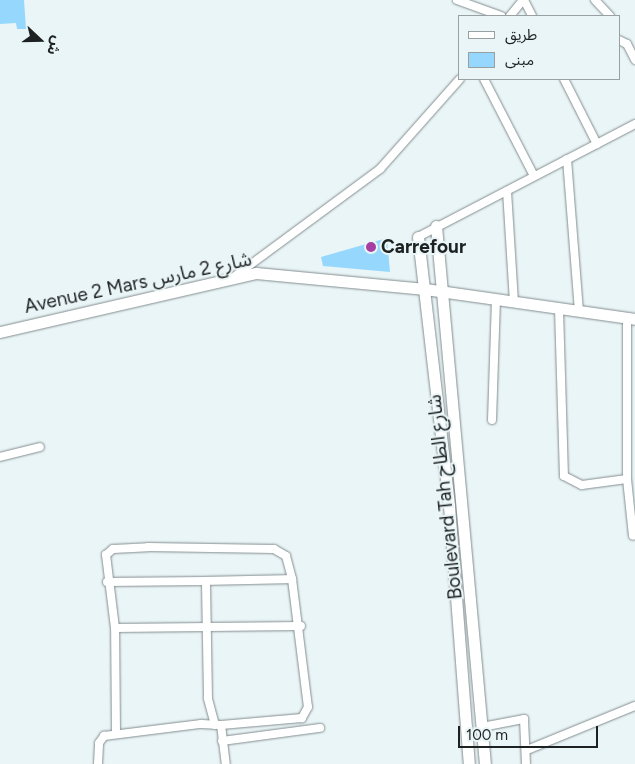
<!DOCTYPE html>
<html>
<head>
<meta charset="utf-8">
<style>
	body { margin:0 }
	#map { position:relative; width:635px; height:764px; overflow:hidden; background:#eaf5f7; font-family:Figtree,"Noto Sans Arabic",sans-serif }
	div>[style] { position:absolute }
	.building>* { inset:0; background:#96d8fd }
	.roads { filter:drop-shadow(0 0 1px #838d8f) drop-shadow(0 0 1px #838d8f) }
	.street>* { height:8px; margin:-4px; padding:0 4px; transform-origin:4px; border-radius:4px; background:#fff }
	.secondary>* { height:11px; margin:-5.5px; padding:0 5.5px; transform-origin:5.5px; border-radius:5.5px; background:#fff }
	.dots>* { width:14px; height:14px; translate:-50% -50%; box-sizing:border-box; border:2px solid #eaf5f7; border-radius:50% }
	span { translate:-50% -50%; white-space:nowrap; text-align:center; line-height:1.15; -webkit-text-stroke:4px #eaf5f7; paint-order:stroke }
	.poi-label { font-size:19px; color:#1d2121; font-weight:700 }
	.left { translate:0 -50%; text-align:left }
	.street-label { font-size:19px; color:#1d2121 }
	.legend { position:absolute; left:458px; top:15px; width:162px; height:65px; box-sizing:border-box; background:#eaf5f7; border:1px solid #98a0a1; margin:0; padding:6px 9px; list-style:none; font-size:15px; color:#1d2121 }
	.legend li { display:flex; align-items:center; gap:10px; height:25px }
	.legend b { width:25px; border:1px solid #98a0a1 }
	.north { position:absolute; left:15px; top:15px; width:50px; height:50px; -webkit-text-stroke:4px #eaf5f7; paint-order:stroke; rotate:111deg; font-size:14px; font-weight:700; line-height:20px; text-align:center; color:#1d2121 }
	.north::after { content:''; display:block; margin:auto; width:18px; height:22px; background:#1d2121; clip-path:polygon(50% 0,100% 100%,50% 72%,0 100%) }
	.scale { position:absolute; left:458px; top:726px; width:140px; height:22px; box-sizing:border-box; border:2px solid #1d2121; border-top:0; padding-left:6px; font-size:15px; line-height:18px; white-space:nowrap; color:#1d2121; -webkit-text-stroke:4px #eaf5f7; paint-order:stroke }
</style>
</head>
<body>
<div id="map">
	<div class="building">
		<div style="clip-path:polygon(0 0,24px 0,26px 29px,17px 29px,16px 23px,0 24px)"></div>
		<div style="clip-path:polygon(387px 238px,390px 272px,323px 266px,321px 257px)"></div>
	</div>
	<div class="roads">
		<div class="street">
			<div style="left:457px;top:0;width:47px;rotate:20deg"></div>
			<div style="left:524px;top:0;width:18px;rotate:63deg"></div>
			<div style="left:595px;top:0;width:22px;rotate:47deg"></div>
			<div style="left:510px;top:16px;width:21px;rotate:-51deg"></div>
			<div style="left:619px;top:40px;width:9px;rotate:27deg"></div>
			<div style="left:627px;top:44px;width:18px;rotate:63deg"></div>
			<div style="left:484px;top:79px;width:109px;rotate:62.7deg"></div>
			<div style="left:564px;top:79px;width:73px;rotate:63.1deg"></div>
			<div style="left:567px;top:159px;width:153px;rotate:85.5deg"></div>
			<div style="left:507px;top:191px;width:112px;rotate:86.4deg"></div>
			<div style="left:418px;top:237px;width:245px;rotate:-27.5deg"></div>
			<div style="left:235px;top:276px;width:180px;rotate:-36.4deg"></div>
			<div style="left:380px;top:169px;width:120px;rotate:-48.4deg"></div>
			<div style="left:559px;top:309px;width:167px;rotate:88.3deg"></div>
			<div style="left:564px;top:476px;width:20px;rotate:27deg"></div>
			<div style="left:582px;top:485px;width:45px;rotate:-7.6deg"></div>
			<div style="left:627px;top:318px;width:161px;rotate:90deg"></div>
			<div style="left:627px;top:479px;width:57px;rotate:84deg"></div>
			<div style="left:492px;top:420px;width:120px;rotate:-88.1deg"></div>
			<div style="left:0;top:457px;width:41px;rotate:-14deg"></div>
			<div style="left:107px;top:582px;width:99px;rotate:-0.6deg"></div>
			<div style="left:115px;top:628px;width:186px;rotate:-0.6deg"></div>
			<div style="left:215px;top:725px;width:28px;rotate:-105deg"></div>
			<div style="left:208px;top:698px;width:117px;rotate:-91deg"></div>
			<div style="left:206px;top:581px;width:86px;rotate:-1.3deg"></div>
			<div style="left:482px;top:727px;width:43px;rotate:-10.8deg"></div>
			<div style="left:524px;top:719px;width:45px;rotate:87.5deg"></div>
			<div style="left:116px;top:733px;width:105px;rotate:-90.5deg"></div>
			<div style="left:115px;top:628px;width:74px;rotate:-97deg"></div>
			<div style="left:106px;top:555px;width:9px;rotate:-41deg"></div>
			<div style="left:113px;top:549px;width:35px;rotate:-3deg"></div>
			<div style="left:148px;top:547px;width:126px;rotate:0.9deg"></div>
			<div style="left:274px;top:549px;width:14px;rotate:30deg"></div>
			<div style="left:286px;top:556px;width:24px;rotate:75deg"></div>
			<div style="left:292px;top:579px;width:129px;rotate:82.9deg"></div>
			<div style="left:308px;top:707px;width:13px;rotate:119deg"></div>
			<div style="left:302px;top:718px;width:81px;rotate:175.1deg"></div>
			<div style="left:222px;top:741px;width:99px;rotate:-7.6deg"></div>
			<div style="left:527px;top:750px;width:117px;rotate:-22.2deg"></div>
			<div style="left:98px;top:764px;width:21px;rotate:-87deg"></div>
			<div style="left:99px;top:743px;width:9px;rotate:-54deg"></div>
			<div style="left:104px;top:736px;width:98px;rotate:-7.1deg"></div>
			<div style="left:201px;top:724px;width:20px;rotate:3deg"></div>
			<div style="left:221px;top:725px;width:39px;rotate:83deg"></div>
		</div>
		<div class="secondary">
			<div style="left:436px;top:226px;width:540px;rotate:84.8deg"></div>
			<div style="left:418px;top:237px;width:271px;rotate:83.4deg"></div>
			<div style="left:449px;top:506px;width:259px;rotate:85.6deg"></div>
			<div style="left:0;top:332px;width:263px;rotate:-13deg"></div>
			<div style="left:256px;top:273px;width:170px;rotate:5.4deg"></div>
			<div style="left:425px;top:289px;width:212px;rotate:8.1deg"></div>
		</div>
	</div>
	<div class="dots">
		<div style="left:371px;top:247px;background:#a73fa2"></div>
	</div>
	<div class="poi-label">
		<span class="left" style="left:381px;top:247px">Carrefour</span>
	</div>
	<div class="street-label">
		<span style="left:138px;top:283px;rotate:-12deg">Avenue 2 Mars شارع 2 مارس</span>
		<span style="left:445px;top:497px;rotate:-96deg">Boulevard Tah شارع الطاح</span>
	</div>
	<ul class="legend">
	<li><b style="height:6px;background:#fff"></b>طريق</li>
	<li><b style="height:14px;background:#96d8fd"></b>مبنى</li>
	</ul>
	<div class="north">ش</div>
	<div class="scale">100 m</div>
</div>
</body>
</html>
